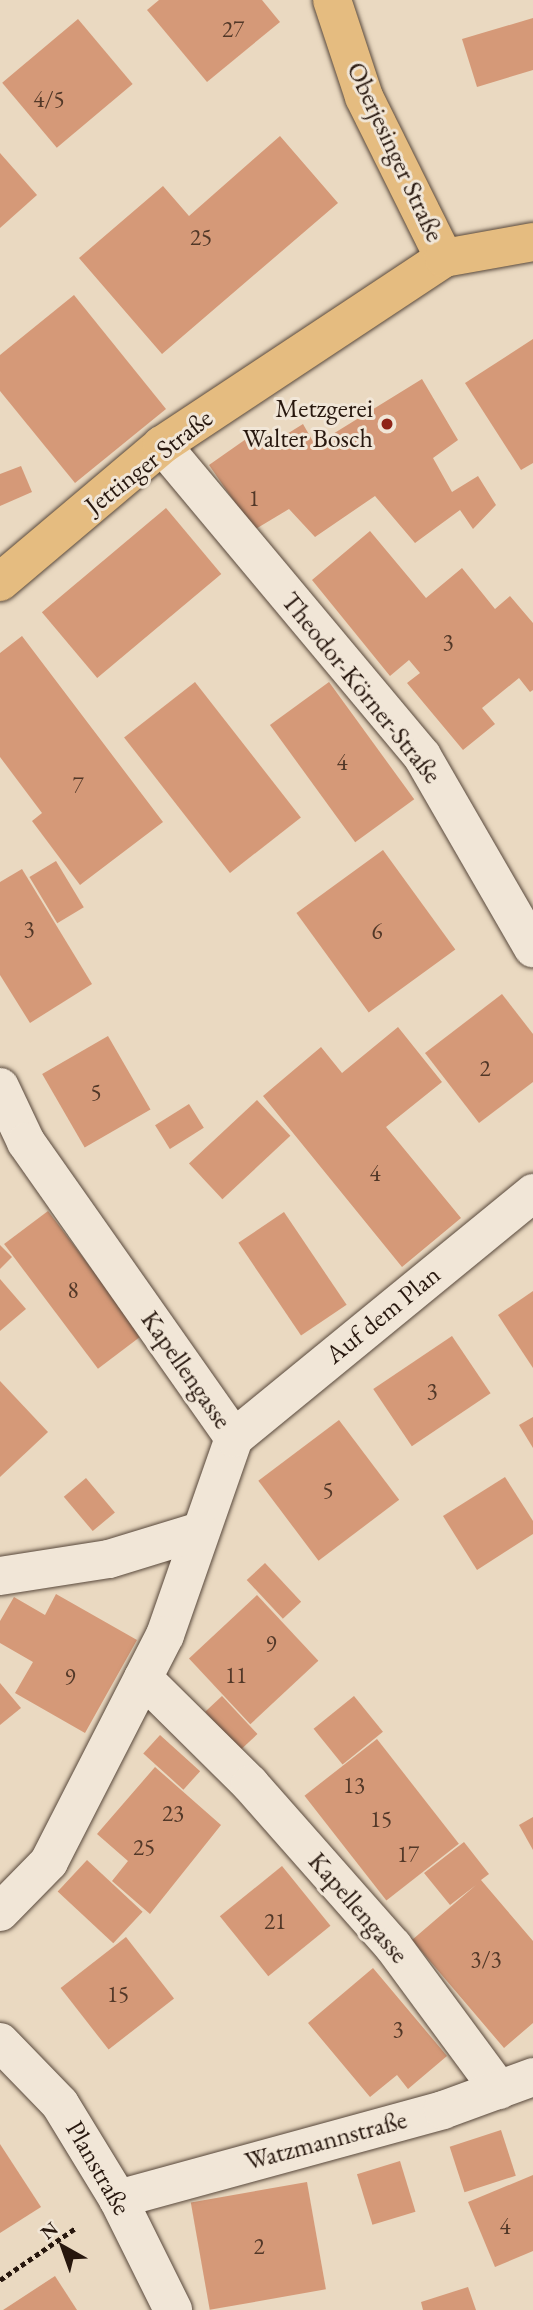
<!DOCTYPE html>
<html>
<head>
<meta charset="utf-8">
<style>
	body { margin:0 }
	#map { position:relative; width:533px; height:2310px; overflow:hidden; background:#ead9c1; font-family:"EB Garamond",serif }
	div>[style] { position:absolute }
	.building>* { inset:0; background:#d59978; transform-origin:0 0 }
	.path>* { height:4.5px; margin-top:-2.25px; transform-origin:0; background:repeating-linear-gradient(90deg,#27170e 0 5px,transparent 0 8.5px) }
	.roads { filter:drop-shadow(0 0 2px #58483b) drop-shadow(0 0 2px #58483b) }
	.minor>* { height:38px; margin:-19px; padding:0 19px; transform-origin:19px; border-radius:19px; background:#f1e6d7 }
	.major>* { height:38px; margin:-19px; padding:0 19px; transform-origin:19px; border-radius:19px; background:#e5bc80 }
	.dots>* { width:19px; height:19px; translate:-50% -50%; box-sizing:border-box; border:4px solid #f1e6d7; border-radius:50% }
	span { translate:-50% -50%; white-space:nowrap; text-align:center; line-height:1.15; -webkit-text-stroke:6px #f1e6d7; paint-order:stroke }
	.number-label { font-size:23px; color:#523828 }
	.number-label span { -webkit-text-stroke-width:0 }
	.street-label { font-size:26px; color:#27170e }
	.poi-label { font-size:26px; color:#27170e }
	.right { translate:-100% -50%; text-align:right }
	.north { position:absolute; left:28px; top:2212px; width:70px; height:70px; -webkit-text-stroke:5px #f1e6d7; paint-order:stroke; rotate:320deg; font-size:19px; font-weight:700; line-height:28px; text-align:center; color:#27170e }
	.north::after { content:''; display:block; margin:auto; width:24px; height:32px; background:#27170e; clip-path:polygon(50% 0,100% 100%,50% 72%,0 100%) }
</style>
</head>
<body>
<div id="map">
	<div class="building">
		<div style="clip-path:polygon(159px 0,262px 0,280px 22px,207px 82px,147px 10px)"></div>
		<div style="clip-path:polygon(533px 18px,533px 70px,477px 87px,462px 39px)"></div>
		<div style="left:78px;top:19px;width:85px;height:99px;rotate:50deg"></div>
		<div style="clip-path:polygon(280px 136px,338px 203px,162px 354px,79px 258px,163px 186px,189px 216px)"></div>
		<div style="clip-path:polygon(0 153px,37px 195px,0 228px)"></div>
		<div style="clip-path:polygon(74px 295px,166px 409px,75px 483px,0 391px,0 355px)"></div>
		<div style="clip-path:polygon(533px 339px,533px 463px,521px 470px,465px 383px)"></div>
		<div style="clip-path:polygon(422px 379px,458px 440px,433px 458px,452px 492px,478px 476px,496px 505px,473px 529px,460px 510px,415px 543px,375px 496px,315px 537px,289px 509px,254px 530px,209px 465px,263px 427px,274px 442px,303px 424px,315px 445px)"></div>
		<div style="clip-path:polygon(21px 466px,32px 492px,0 506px,0 474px)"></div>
		<div style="left:166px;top:508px;width:86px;height:162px;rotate:50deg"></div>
		<div style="clip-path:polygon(370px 531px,426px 598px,462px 568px,495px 609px,510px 596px,533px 623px,533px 690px,530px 692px,519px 678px,482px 708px,495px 724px,463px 750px,407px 683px,420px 673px,409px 660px,390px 676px,312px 580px)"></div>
		<div style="clip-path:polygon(22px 636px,163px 822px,80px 885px,32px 821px,42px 813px,0 757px,0 653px)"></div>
		<div style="left:195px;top:682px;width:172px;height:90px;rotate:52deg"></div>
		<div style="left:329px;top:682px;width:145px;height:73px;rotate:54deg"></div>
		<div style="left:383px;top:850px;width:123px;height:107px;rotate:54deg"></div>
		<div style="left:56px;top:861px;width:54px;height:31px;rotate:59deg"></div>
		<div style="clip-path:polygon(22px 869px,92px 984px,30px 1023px,0 975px,0 882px)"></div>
		<div style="clip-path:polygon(502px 994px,533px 1034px,533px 1082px,479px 1123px,425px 1053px)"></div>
		<div style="clip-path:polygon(398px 1027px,442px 1082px,386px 1127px,461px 1218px,402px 1267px,263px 1096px,321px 1047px,342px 1073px)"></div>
		<div style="left:108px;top:1036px;width:85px;height:76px;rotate:60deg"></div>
		<div style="left:257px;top:1100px;width:49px;height:93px;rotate:47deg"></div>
		<div style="left:189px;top:1104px;width:28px;height:40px;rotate:58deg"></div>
		<div style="left:48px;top:1211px;width:156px;height:55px;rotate:53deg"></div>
		<div style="left:284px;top:1212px;width:112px;height:55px;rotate:56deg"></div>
		<div style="clip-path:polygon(0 1245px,12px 1257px,0 1269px)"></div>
		<div style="clip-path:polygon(0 1279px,26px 1309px,0 1331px)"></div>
		<div style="clip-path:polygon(533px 1291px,533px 1368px,498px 1315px)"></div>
		<div style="left:452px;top:1336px;width:69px;height:95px;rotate:56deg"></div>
		<div style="clip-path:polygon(0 1381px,48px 1432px,0 1477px)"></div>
		<div style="clip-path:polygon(533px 1417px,533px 1448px,519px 1425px)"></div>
		<div style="left:339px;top:1420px;width:100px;height:101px;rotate:53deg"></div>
		<div style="clip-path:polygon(505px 1477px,533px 1521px,533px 1534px,477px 1570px,443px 1516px)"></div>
		<div style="left:86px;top:1478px;width:45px;height:29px;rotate:50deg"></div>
		<div style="left:265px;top:1563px;width:53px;height:25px;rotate:47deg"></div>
		<div style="clip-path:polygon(56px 1594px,137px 1640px,85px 1733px,15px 1693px,33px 1662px,0 1643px,0 1621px,14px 1597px,45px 1615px)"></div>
		<div style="left:257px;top:1595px;width:90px;height:93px;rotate:47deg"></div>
		<div style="clip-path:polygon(0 1683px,21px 1708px,0 1725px)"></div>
		<div style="left:222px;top:1696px;width:52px;height:23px;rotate:47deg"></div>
		<div style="left:354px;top:1696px;width:46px;height:52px;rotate:51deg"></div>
		<div style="left:160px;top:1735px;width:54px;height:25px;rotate:42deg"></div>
		<div style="left:377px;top:1739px;width:133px;height:92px;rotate:52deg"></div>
		<div style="clip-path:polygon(155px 1767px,221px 1825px,150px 1914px,112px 1881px,128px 1861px,97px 1834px)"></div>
		<div style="clip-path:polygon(533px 1817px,533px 1850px,519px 1825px)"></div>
		<div style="clip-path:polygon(464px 1842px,489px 1874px,481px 1880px,533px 1941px,533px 2023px,504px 2048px,412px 1940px,476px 1885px,450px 1905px,424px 1873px)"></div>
		<div style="left:87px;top:1860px;width:76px;height:43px;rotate:43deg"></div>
		<div style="left:282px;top:1866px;width:77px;height:80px;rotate:51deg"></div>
		<div style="left:126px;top:1937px;width:78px;height:83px;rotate:52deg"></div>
		<div style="clip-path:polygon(373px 1968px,447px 2056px,408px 2089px,397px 2075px,370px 2097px,308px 2023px)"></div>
		<div style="left:501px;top:2130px;width:48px;height:54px;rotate:72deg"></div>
		<div style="clip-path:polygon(0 2144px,41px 2207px,0 2233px)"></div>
		<div style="left:400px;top:2161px;width:53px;height:45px;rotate:73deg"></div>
		<div style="clip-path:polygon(533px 2175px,533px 2251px,495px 2267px,468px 2202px)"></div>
		<div style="left:307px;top:2182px;width:109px;height:118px;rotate:80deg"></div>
		<div style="clip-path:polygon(55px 2276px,77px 2310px,3px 2310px)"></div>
		<div style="clip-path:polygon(468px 2287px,476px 2310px,423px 2310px,421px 2302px)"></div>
	</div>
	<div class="path">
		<div style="left:0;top:2280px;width:93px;rotate:-34.5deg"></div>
	</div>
	<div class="roads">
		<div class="minor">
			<div style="left:162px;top:445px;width:405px;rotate:50.1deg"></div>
			<div style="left:422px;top:756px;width:222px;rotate:60deg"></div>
			<div style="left:0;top:1087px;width:61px;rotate:64.7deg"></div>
			<div style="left:26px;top:1142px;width:362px;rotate:54.9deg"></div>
			<div style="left:234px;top:1438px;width:209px;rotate:109.3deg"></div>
			<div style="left:165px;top:1635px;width:255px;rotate:117.1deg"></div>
			<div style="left:49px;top:1862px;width:70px;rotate:134.4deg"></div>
			<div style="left:234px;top:1438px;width:387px;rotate:-39.3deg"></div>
			<div style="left:0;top:1576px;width:110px;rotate:-8.9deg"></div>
			<div style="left:109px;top:1559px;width:95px;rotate:-17.1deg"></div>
			<div style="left:143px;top:1678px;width:151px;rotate:44.7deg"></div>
			<div style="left:250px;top:1784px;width:216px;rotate:48.6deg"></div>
			<div style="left:393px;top:1946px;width:179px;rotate:53.6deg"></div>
			<div style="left:0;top:2042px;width:86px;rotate:45.9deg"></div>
			<div style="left:60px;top:2104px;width:111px;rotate:58.6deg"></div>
			<div style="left:118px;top:2199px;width:124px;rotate:63.6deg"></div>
			<div style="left:118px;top:2199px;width:337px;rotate:-15.3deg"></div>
			<div style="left:443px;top:2110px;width:96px;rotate:-20.1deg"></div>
		</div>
		<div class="major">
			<div style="left:332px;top:0;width:102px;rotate:71.7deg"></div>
			<div style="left:364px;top:97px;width:180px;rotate:63.6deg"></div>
			<div style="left:0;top:582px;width:212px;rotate:-40.2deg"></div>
			<div style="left:162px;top:445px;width:338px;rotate:-33.5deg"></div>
			<div style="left:444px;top:258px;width:90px;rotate:-10.2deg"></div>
		</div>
	</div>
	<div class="dots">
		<div style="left:387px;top:424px;background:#8f2418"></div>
	</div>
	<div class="number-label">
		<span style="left:233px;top:29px">27</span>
		<span style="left:49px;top:99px">4/5</span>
		<span style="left:201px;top:237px">25</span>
		<span style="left:254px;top:498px">1</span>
		<span style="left:448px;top:642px">3</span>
		<span style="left:342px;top:762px">4</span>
		<span style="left:78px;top:785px">7</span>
		<span style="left:29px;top:929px">3</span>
		<span style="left:377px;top:931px">6</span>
		<span style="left:485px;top:1068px">2</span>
		<span style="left:96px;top:1092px">5</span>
		<span style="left:375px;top:1173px">4</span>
		<span style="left:73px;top:1290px">8</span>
		<span style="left:432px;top:1391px">3</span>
		<span style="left:328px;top:1490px">5</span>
		<span style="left:271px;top:1644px">9</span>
		<span style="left:236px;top:1675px">11</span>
		<span style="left:70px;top:1677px">9</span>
		<span style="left:354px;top:1785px">13</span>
		<span style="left:173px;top:1813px">23</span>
		<span style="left:381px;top:1819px">15</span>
		<span style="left:144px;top:1847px">25</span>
		<span style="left:408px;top:1854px">17</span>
		<span style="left:275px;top:1921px">21</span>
		<span style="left:486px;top:1959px">3/3</span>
		<span style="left:118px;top:1994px">15</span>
		<span style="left:398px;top:2029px">3</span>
		<span style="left:505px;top:2226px">4</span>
		<span style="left:259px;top:2246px">2</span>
	</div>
	<div class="street-label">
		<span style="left:395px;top:152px;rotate:65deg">Oberjesinger Straße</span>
		<span style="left:149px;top:462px;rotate:-38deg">Jettinger Straße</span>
		<span style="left:361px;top:688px;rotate:51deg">Theodor-Körner-Straße</span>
		<span style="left:383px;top:1315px;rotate:-39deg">Auf dem Plan</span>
		<span style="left:186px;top:1370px;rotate:55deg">Kapellengasse</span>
		<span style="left:358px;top:1908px;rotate:49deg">Kapellengasse</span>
		<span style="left:326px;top:2141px;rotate:-15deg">Watzmannstraße</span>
		<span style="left:98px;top:2168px;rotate:60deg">Planstraße</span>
	</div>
	<div class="poi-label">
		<span class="right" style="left:373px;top:424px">Metzgerei<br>Walter Bosch</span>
	</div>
	<div class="north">N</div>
</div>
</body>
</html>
